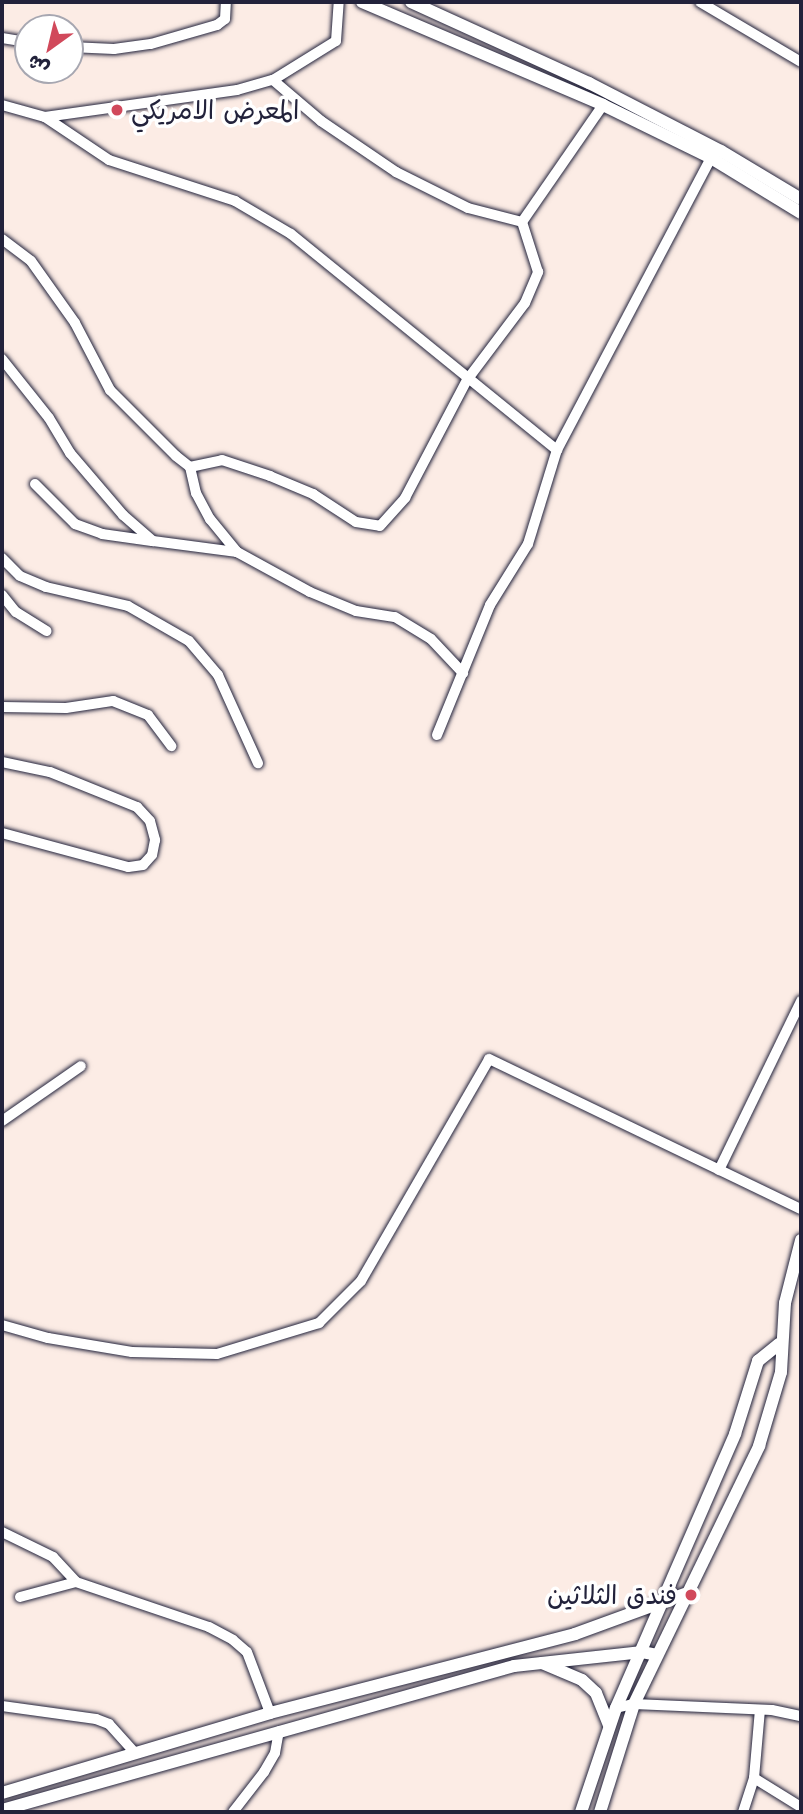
<!DOCTYPE html>
<html>
<head>
<meta charset="utf-8">
<style>
	body { margin:0 }
	#map { position:relative; width:803px; height:1814px; overflow:hidden; background:#fcece5; font-family:"Shantell Sans","Playpen Sans Arabic",sans-serif }
	div>[style] { position:absolute }
	.roads { filter:drop-shadow(0 0 2px #22223b) drop-shadow(0 0 2px #22223b) }
	.minor>* { height:10px; margin:-5px; padding:0 5px; transform-origin:5px; border-radius:5px; background:#fff }
	.tertiary>* { height:12px; margin:-6px; padding:0 6px; transform-origin:6px; border-radius:6px; background:#fff }
	.dots>* { width:19px; height:19px; translate:-50% -50%; box-sizing:border-box; border:4px solid #fff; border-radius:50% }
	span { translate:-50% -50%; white-space:nowrap; text-align:center; line-height:1.15; -webkit-text-stroke:7px #fff; paint-order:stroke }
	.poi-label { font-size:26px; color:#22223b }
	.left { translate:0 -50%; text-align:left }
	.right { translate:-100% -50%; text-align:right }
	.frame { position:absolute; inset:0; border:4px solid #22223b; pointer-events:none }
	.north { position:absolute; left:14px; top:14px; width:70px; height:70px; box-sizing:border-box; background:#fff; border:2px solid #a7a7b1; border-radius:50%; rotate:214deg; font-size:19px; font-weight:700; line-height:28px; text-align:center; color:#22223b }
	.north::after { content:''; display:block; margin:auto; width:24px; height:32px; background:#d1495b; clip-path:polygon(50% 0,100% 100%,50% 72%,0 100%) }
</style>
</head>
<body>
<div id="map">
	<div class="roads">
		<div class="minor">
			<div style="left:700px;top:2px;width:117px;rotate:30.7deg"></div>
			<div style="left:2px;top:38px;width:26px;rotate:9deg"></div>
			<div style="left:70px;top:47px;width:44px;rotate:2.6deg"></div>
			<div style="left:114px;top:49px;width:37px;rotate:-8deg"></div>
			<div style="left:151px;top:44px;width:69px;rotate:-16.1deg"></div>
			<div style="left:217px;top:25px;width:10px;rotate:-37deg"></div>
			<div style="left:225px;top:19px;width:17px;rotate:-87deg"></div>
			<div style="left:273px;top:80px;width:63px;rotate:40.5deg"></div>
			<div style="left:321px;top:121px;width:91px;rotate:34.2deg"></div>
			<div style="left:396px;top:172px;width:80px;rotate:26.6deg"></div>
			<div style="left:468px;top:208px;width:56px;rotate:14.5deg"></div>
			<div style="left:2px;top:105px;width:45px;rotate:15.6deg"></div>
			<div style="left:45px;top:117px;width:194px;rotate:-8deg"></div>
			<div style="left:237px;top:90px;width:37px;rotate:-16deg"></div>
			<div style="left:273px;top:80px;width:74px;rotate:-31.8deg"></div>
			<div style="left:336px;top:41px;width:39px;rotate:-86deg"></div>
			<div style="left:45px;top:117px;width:77px;rotate:33.9deg"></div>
			<div style="left:109px;top:160px;width:133px;rotate:18deg"></div>
			<div style="left:235px;top:201px;width:65px;rotate:30.5deg"></div>
			<div style="left:291px;top:234px;width:343px;rotate:39.1deg"></div>
			<div style="left:2px;top:239px;width:36px;rotate:37deg"></div>
			<div style="left:31px;top:261px;width:76px;rotate:54.6deg"></div>
			<div style="left:75px;top:323px;width:76px;rotate:62.4deg"></div>
			<div style="left:110px;top:390px;width:93px;rotate:45deg"></div>
			<div style="left:176px;top:456px;width:18px;rotate:38deg"></div>
			<div style="left:190px;top:467px;width:33px;rotate:-12deg"></div>
			<div style="left:222px;top:460px;width:51px;rotate:18.4deg"></div>
			<div style="left:270px;top:476px;width:47px;rotate:22.7deg"></div>
			<div style="left:313px;top:494px;width:51px;rotate:33.1deg"></div>
			<div style="left:356px;top:522px;width:24px;rotate:9deg"></div>
			<div style="left:380px;top:526px;width:38px;rotate:-48deg"></div>
			<div style="left:405px;top:498px;width:133px;rotate:-62.3deg"></div>
			<div style="left:467px;top:380px;width:96px;rotate:-53deg"></div>
			<div style="left:525px;top:303px;width:34px;rotate:-67deg"></div>
			<div style="left:538px;top:272px;width:52px;rotate:-107.7deg"></div>
			<div style="left:522px;top:222px;width:142px;rotate:-55.3deg"></div>
			<div style="left:2px;top:359px;width:75px;rotate:51.5deg"></div>
			<div style="left:49px;top:418px;width:41px;rotate:59deg"></div>
			<div style="left:70px;top:453px;width:82px;rotate:49.5deg"></div>
			<div style="left:123px;top:515px;width:40px;rotate:41deg"></div>
			<div style="left:153px;top:541px;width:85px;rotate:7.5deg"></div>
			<div style="left:237px;top:552px;width:83px;rotate:28.7deg"></div>
			<div style="left:310px;top:592px;width:50px;rotate:22.4deg"></div>
			<div style="left:356px;top:611px;width:39px;rotate:9deg"></div>
			<div style="left:395px;top:617px;width:42px;rotate:31.4deg"></div>
			<div style="left:431px;top:639px;width:47px;rotate:46.7deg"></div>
			<div style="left:190px;top:467px;width:27px;rotate:77deg"></div>
			<div style="left:196px;top:493px;width:30px;rotate:62deg"></div>
			<div style="left:210px;top:519px;width:43px;rotate:50.7deg"></div>
			<div style="left:35px;top:484px;width:57px;rotate:45deg"></div>
			<div style="left:75px;top:524px;width:29px;rotate:20deg"></div>
			<div style="left:102px;top:534px;width:50px;rotate:8deg"></div>
			<div style="left:2px;top:558px;width:25px;rotate:45deg"></div>
			<div style="left:20px;top:576px;width:28px;rotate:23deg"></div>
			<div style="left:46px;top:587px;width:84px;rotate:13deg"></div>
			<div style="left:128px;top:606px;width:70px;rotate:29.8deg"></div>
			<div style="left:189px;top:641px;width:45px;rotate:49.5deg"></div>
			<div style="left:218px;top:675px;width:97px;rotate:65.6deg"></div>
			<div style="left:2px;top:595px;width:22px;rotate:51deg"></div>
			<div style="left:16px;top:612px;width:36px;rotate:32deg"></div>
			<div style="left:2px;top:707px;width:64px;rotate:0.9deg"></div>
			<div style="left:66px;top:708px;width:48px;rotate:-8.5deg"></div>
			<div style="left:113px;top:701px;width:38px;rotate:22deg"></div>
			<div style="left:148px;top:715px;width:39px;rotate:53deg"></div>
			<div style="left:437px;top:735px;width:140px;rotate:-67.8deg"></div>
			<div style="left:490px;top:605px;width:72px;rotate:-58.1deg"></div>
			<div style="left:528px;top:544px;width:98px;rotate:-72.9deg"></div>
			<div style="left:557px;top:450px;width:330px;rotate:-62.2deg"></div>
			<div style="left:2px;top:762px;width:49px;rotate:11.8deg"></div>
			<div style="left:50px;top:772px;width:94px;rotate:21.9deg"></div>
			<div style="left:137px;top:807px;width:19px;rotate:47deg"></div>
			<div style="left:150px;top:821px;width:20px;rotate:75deg"></div>
			<div style="left:155px;top:840px;width:15px;rotate:101deg"></div>
			<div style="left:152px;top:855px;width:13px;rotate:132deg"></div>
			<div style="left:143px;top:865px;width:15px;rotate:172deg"></div>
			<div style="left:128px;top:867px;width:131px;rotate:-164.9deg"></div>
			<div style="left:2px;top:1121px;width:96px;rotate:-34.8deg"></div>
			<div style="left:719px;top:1170px;width:188px;rotate:-64.1deg"></div>
			<div style="left:2px;top:1325px;width:48px;rotate:15.8deg"></div>
			<div style="left:48px;top:1338px;width:85px;rotate:9.5deg"></div>
			<div style="left:132px;top:1352px;width:85px;rotate:1.3deg"></div>
			<div style="left:217px;top:1354px;width:107px;rotate:-16.9deg"></div>
			<div style="left:319px;top:1323px;width:59px;rotate:-45deg"></div>
			<div style="left:361px;top:1281px;width:256px;rotate:-60deg"></div>
			<div style="left:489px;top:1059px;width:346px;rotate:25.7deg"></div>
			<div style="left:2px;top:1532px;width:57px;rotate:26.1deg"></div>
			<div style="left:53px;top:1557px;width:34px;rotate:47deg"></div>
			<div style="left:76px;top:1582px;width:140px;rotate:18.7deg"></div>
			<div style="left:209px;top:1627px;width:27px;rotate:28deg"></div>
			<div style="left:233px;top:1640px;width:18px;rotate:41deg"></div>
			<div style="left:247px;top:1652px;width:65px;rotate:69.3deg"></div>
			<div style="left:20px;top:1597px;width:58px;rotate:-15deg"></div>
			<div style="left:2px;top:1706px;width:95px;rotate:7.9deg"></div>
			<div style="left:96px;top:1719px;width:14px;rotate:21deg"></div>
			<div style="left:109px;top:1724px;width:39px;rotate:48deg"></div>
			<div style="left:616px;top:1708px;width:18px;rotate:-13deg"></div>
			<div style="left:634px;top:1704px;width:138px;rotate:2.5deg"></div>
			<div style="left:772px;top:1710px;width:30px;rotate:12deg"></div>
			<div style="left:754px;top:1778px;width:55px;rotate:31.7deg"></div>
			<div style="left:233px;top:1812px;width:51px;rotate:-52.2deg"></div>
			<div style="left:264px;top:1772px;width:22px;rotate:-60deg"></div>
			<div style="left:275px;top:1753px;width:22px;rotate:-80deg"></div>
			<div style="left:743px;top:1812px;width:36px;rotate:-72deg"></div>
			<div style="left:754px;top:1778px;width:68px;rotate:-85deg"></div>
		</div>
		<div class="tertiary">
			<div style="left:362px;top:2px;width:262px;rotate:23.1deg"></div>
			<div style="left:603px;top:105px;width:120px;rotate:26.1deg"></div>
			<div style="left:711px;top:158px;width:105px;rotate:31.4deg"></div>
			<div style="left:411px;top:2px;width:196px;rotate:24.5deg"></div>
			<div style="left:589px;top:83px;width:148px;rotate:27.3deg"></div>
			<div style="left:721px;top:151px;width:93px;rotate:31deg"></div>
			<div style="left:542px;top:1663px;width:43px;rotate:23deg"></div>
			<div style="left:582px;top:1680px;width:19px;rotate:43deg"></div>
			<div style="left:596px;top:1693px;width:35px;rotate:68deg"></div>
			<div style="left:2px;top:1793px;width:280px;rotate:-16.6deg"></div>
			<div style="left:270px;top:1713px;width:315px;rotate:-14.5deg"></div>
			<div style="left:575px;top:1634px;width:117px;rotate:-20deg"></div>
			<div style="left:2px;top:1810px;width:532px;rotate:-15.71deg"></div>
			<div style="left:514px;top:1666px;width:129px;rotate:-6.2deg"></div>
			<div style="left:642px;top:1652px;width:15px;rotate:11deg"></div>
			<div style="left:581px;top:1812px;width:110px;rotate:-71.4deg"></div>
			<div style="left:616px;top:1708px;width:299px;rotate:-66.5deg"></div>
			<div style="left:735px;top:1434px;width:77px;rotate:-72.5deg"></div>
			<div style="left:758px;top:1361px;width:27px;rotate:-39deg"></div>
			<div style="left:600px;top:1812px;width:113px;rotate:-72.5deg"></div>
			<div style="left:634px;top:1704px;width:287px;rotate:-64.1deg"></div>
			<div style="left:759px;top:1446px;width:77px;rotate:-73.4deg"></div>
			<div style="left:781px;top:1372px;width:69px;rotate:-86.7deg"></div>
			<div style="left:785px;top:1303px;width:65px;rotate:-75.7deg"></div>
		</div>
	</div>
	<div class="dots">
		<div style="left:117px;top:110px;background:#d1495b"></div>
		<div style="left:691px;top:1595px;background:#d1495b"></div>
	</div>
	<div class="poi-label">
		<span class="left" style="left:131px;top:110px">المعرض الامريكي</span>
		<span class="right" style="left:677px;top:1595px">فندق الثلاثين</span>
	</div>
	<div class="frame"></div>
	<div class="north">ش</div>
</div>
</body>
</html>
